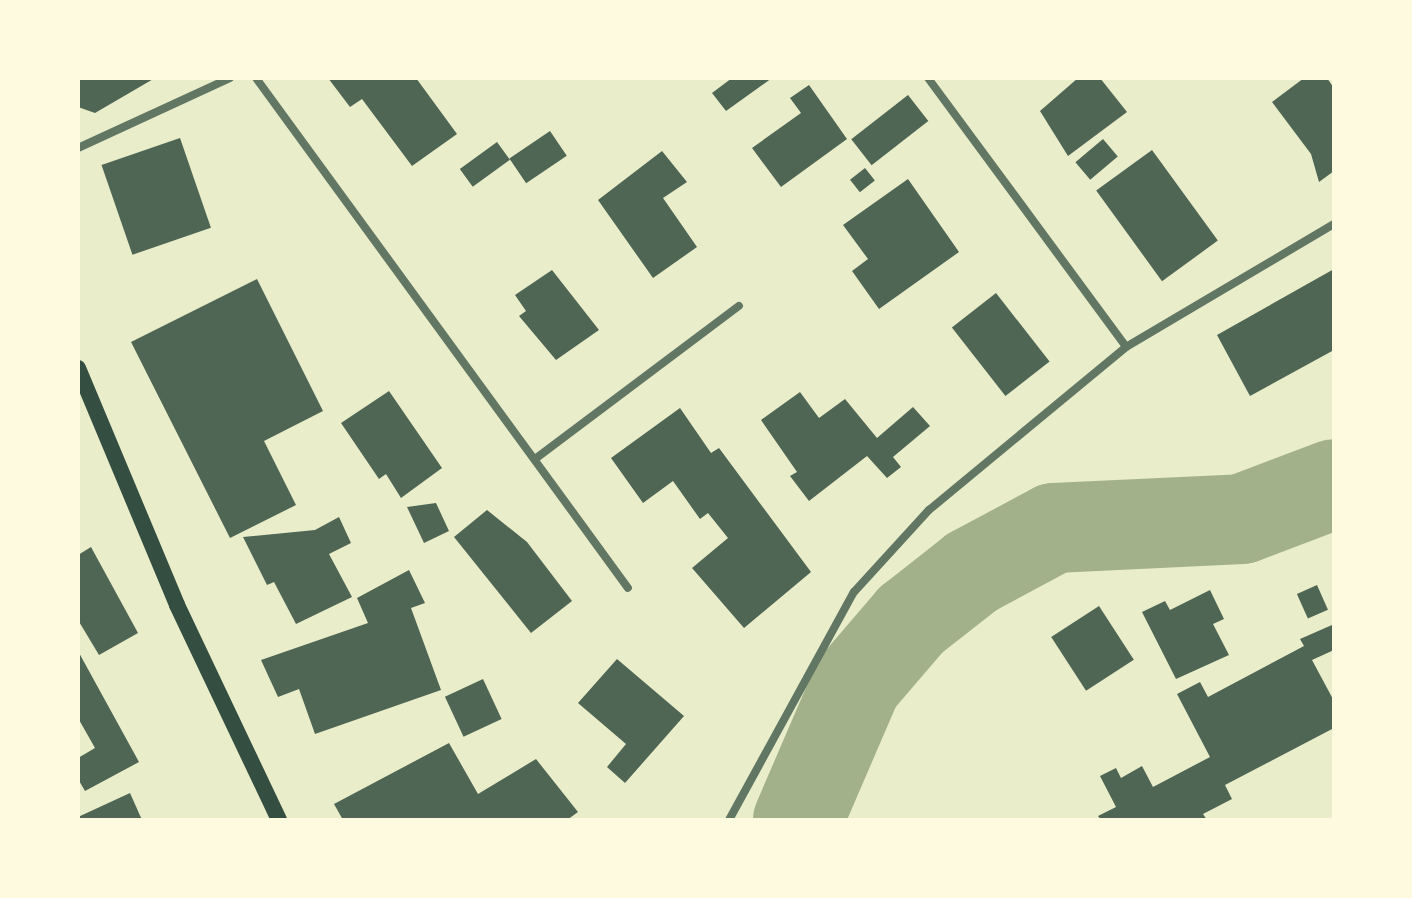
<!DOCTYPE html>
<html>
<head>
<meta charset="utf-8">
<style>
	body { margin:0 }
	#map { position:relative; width:1412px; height:898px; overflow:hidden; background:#e9edc9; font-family:Ubuntu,sans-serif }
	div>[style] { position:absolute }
	.river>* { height:90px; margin:-45px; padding:0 45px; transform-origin:45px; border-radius:45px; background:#a3b18a }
	.building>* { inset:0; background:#4f6655; transform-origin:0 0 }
	.minor>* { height:8px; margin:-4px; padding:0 4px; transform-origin:4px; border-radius:4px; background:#617663 }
	.secondary>* { height:16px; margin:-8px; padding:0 8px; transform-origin:8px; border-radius:8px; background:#344e41 }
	span { translate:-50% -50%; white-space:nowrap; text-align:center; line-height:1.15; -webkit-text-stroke:6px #fefae0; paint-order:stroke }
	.frame { position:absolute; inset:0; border:80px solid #fefae0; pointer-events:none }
</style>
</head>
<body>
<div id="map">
	<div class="river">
		<div style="left:798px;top:820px;width:149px;rotate:-66.7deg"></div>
		<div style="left:857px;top:683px;width:83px;rotate:-49.4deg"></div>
		<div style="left:911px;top:620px;width:78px;rotate:-38.2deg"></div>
		<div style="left:972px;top:572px;width:93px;rotate:-28.2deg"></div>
		<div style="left:1054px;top:528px;width:188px;rotate:-2.7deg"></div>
		<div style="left:1242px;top:519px;width:98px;rotate:-20.8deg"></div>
	</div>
	<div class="building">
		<div style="clip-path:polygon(78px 78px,155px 78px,95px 113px,78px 107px)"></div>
		<div style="clip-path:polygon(328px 78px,416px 78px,457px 134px,412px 166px,362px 99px,350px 107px)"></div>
		<div style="clip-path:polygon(732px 78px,772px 78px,726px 111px,712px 93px)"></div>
		<div style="clip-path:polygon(1078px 78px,1100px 78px,1127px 112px,1068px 156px,1040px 111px)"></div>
		<div style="clip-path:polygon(1304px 78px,1327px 78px,1334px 88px,1334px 171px,1319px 182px,1311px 154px,1272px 102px)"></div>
		<div style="clip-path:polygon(809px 85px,847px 139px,781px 187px,752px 148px,801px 113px,790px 98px)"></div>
		<div style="left:908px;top:95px;width:33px;height:72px;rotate:52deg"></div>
		<div style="left:550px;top:131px;width:30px;height:49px;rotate:56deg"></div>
		<div style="left:180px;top:138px;width:95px;height:83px;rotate:71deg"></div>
		<div style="left:1103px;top:139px;width:23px;height:36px;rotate:50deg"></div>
		<div style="left:497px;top:142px;width:22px;height:46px;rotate:54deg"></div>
		<div style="left:1152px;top:150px;width:112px;height:69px;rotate:54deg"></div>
		<div style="clip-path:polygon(662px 151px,687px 182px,663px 198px,697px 247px,653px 278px,598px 200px)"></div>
		<div style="left:865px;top:168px;width:16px;height:19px;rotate:52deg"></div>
		<div style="clip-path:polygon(908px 179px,959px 252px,879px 309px,852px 271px,868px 259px,843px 225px)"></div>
		<div style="clip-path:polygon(1334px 269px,1334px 350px,1250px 396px,1217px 335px)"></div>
		<div style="clip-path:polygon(552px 270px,599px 330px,556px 360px,519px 316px,526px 311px,515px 295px)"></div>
		<div style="clip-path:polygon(257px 279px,323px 411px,264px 441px,296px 505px,230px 538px,131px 342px)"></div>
		<div style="left:996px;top:293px;width:87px;height:56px;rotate:52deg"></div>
		<div style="clip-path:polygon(389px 391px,442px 468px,401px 498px,386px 474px,379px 479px,341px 423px)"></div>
		<div style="clip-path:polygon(800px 392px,819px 418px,845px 399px,877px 438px,913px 407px,930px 426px,893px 457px,901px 467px,887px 478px,867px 456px,809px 501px,790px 476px,797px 472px,761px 420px)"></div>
		<div style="clip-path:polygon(680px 408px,711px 453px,719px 448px,811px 572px,744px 628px,692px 568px,728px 538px,708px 513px,700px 519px,673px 481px,643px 503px,611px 458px)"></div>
		<div style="clip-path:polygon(436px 503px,449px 531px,424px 543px,407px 507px)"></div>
		<div style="clip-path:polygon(487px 510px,527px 542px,572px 601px,531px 633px,454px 537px)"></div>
		<div style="clip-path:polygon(339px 517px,351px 543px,329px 554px,352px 597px,296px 624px,274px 582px,267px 585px,243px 537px,315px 530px)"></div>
		<div style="clip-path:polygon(91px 547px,138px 633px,99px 655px,78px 620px,78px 555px)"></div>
		<div style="clip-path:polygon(409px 570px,425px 603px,411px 608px,441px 690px,315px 734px,299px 689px,278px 697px,261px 660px,368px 623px,357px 598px)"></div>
		<div style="left:1317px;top:585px;width:27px;height:22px;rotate:66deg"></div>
		<div style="clip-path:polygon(1210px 590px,1224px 619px,1213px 624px,1229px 655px,1176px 679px,1142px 612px,1165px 601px,1170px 610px)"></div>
		<div style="left:1099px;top:606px;width:64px;height:57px;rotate:57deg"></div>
		<div style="clip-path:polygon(1332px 625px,1334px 650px,1312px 660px,1334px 701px,1334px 728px,1225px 785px,1232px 799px,1203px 814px,1207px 820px,1101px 820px,1098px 816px,1116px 807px,1100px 776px,1116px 768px,1121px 778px,1142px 766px,1153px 787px,1210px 757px,1177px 694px,1200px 682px,1208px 697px,1304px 646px,1300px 639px)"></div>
		<div style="clip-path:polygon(78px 651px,139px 762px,85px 791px,78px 779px,78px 758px,95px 748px,78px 718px)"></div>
		<div style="clip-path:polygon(617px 659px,684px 716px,625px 783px,607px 767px,626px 744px,578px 703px)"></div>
		<div style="left:483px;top:679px;width:44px;height:42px;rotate:65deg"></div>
		<div style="clip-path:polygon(449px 743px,478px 794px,536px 759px,578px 812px,567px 820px,343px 820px,334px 804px)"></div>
		<div style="clip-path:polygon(130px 793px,142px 820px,78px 820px,78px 817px)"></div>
	</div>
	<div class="minor">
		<div style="left:256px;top:78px;width:631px;rotate:53.89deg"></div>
		<div style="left:928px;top:78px;width:334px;rotate:53.6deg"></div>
		<div style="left:78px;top:148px;width:167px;rotate:-24.7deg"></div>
		<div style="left:535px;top:459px;width:255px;rotate:-36.9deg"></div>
		<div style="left:729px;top:820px;width:260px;rotate:-61.3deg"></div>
		<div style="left:854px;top:592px;width:111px;rotate:-47.6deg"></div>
		<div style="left:929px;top:510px;width:256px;rotate:-39.6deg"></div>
		<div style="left:1126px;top:347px;width:242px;rotate:-30.6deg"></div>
	</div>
	<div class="secondary">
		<div style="left:78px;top:368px;width:257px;rotate:67.3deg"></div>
		<div style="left:177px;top:605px;width:238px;rotate:64.6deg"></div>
	</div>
	<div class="frame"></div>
</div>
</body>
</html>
